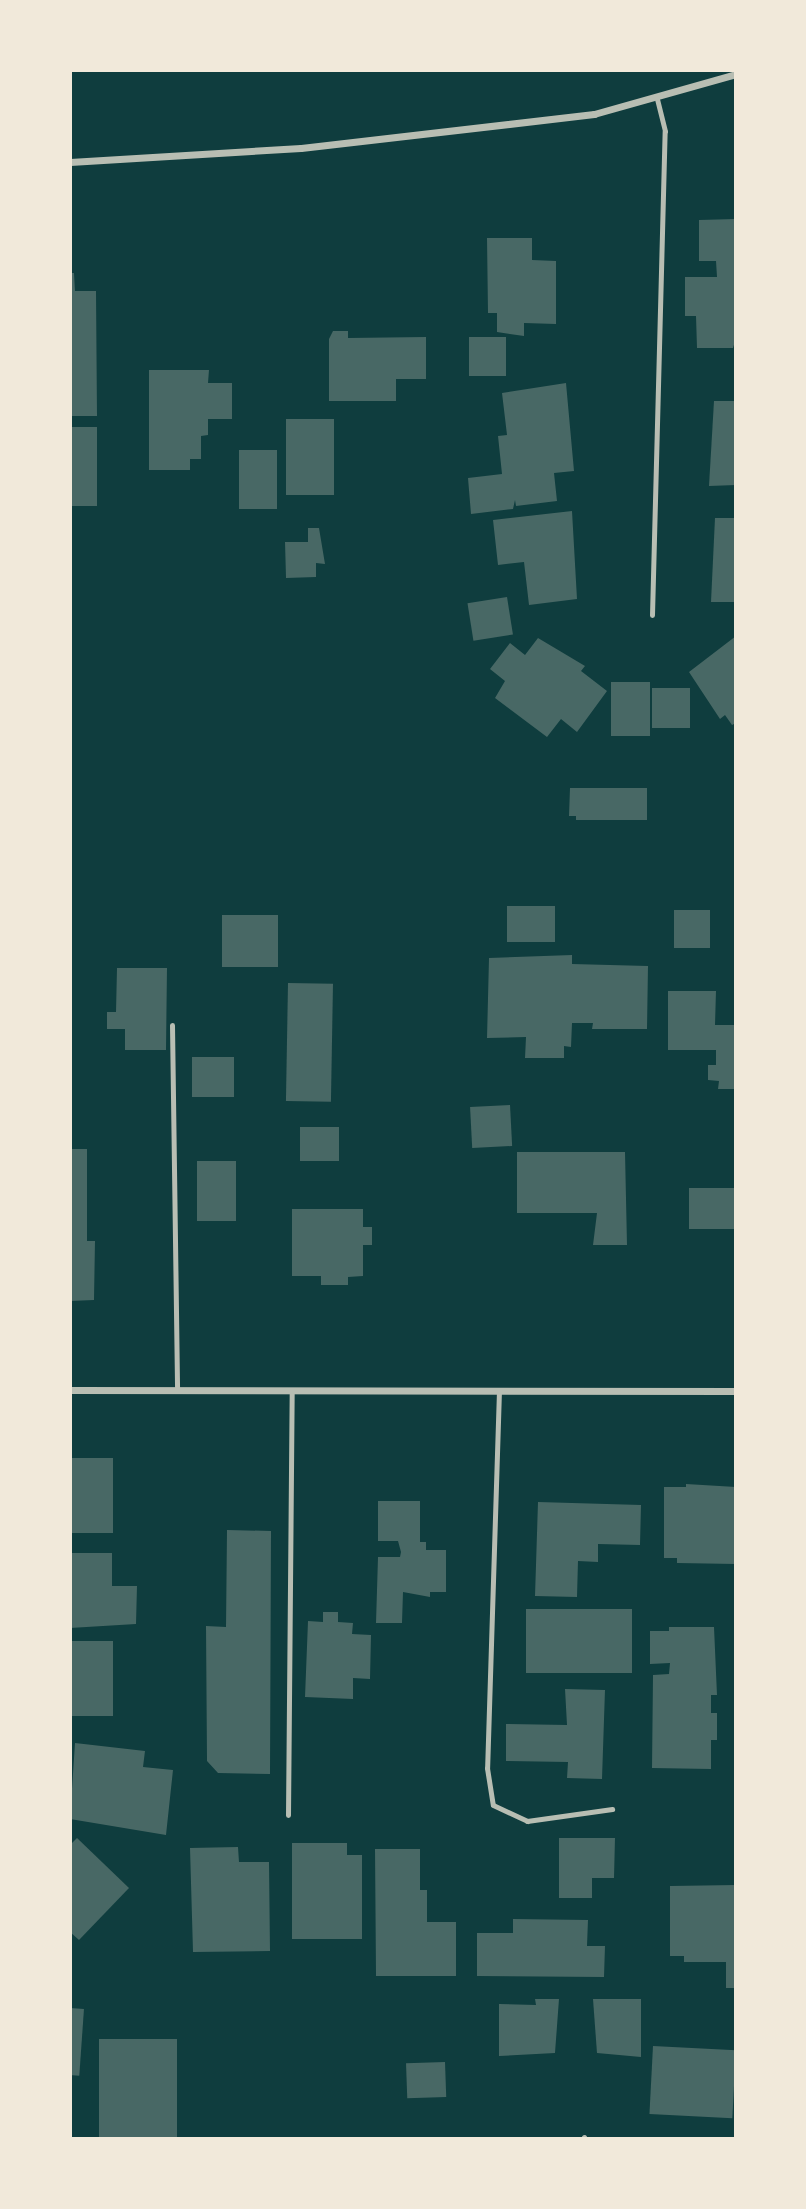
<!DOCTYPE html>
<html>
<head>
<meta charset="utf-8">
<style>
	body { margin:0 }
	#map { position:relative; width:806px; height:2209px; overflow:hidden; background:#0f3d3e; font-family:Rubik,sans-serif }
	div>[style] { position:absolute }
	.building>* { inset:0; background:#486865; transform-origin:0 0 }
	.service>* { height:5px; margin:-2.5px; padding:0 2.5px; transform-origin:2.5px; border-radius:2.5px; background:#b8beb3 }
	.minor>* { height:7px; margin:-3.5px; padding:0 3.5px; transform-origin:3.5px; border-radius:3.5px; background:#b8beb3 }
	span { translate:-50% -50%; white-space:nowrap; text-align:center; line-height:1.15; -webkit-text-stroke:7px #f1e9da; paint-order:stroke }
	.frame { position:absolute; inset:0; border:72px solid #f1e9da; pointer-events:none }
</style>
</head>
<body>
<div id="map">
	<div class="building">
		<div style="clip-path:polygon(736px 219px,736px 338px,733px 348px,697px 348px,696px 316px,685px 316px,685px 277px,717px 277px,716px 261px,699px 261px,699px 220px)"></div>
		<div style="clip-path:polygon(487px 238px,532px 238px,532px 260px,556px 261px,556px 324px,524px 323px,524px 336px,497px 332px,497px 313px,488px 313px)"></div>
		<div style="clip-path:polygon(70px 273px,74px 273px,75px 291px,96px 291px,97px 416px,70px 416px)"></div>
		<div style="clip-path:polygon(333px 331px,348px 331px,348px 338px,426px 337px,426px 379px,396px 379px,396px 401px,329px 401px,329px 339px)"></div>
		<div style="left:469px;top:337px;width:37px;height:39px"></div>
		<div style="clip-path:polygon(149px 370px,209px 370px,208px 383px,232px 383px,232px 419px,208px 419px,208px 435px,201px 436px,201px 459px,190px 459px,190px 470px,149px 470px)"></div>
		<div style="clip-path:polygon(566px 383px,574px 471px,554px 473px,557px 501px,516px 506px,515px 500px,513px 509px,471px 514px,468px 478px,502px 474px,498px 436px,507px 435px,502px 393px)"></div>
		<div style="clip-path:polygon(714px 401px,736px 401px,736px 485px,709px 486px)"></div>
		<div style="left:286px;top:419px;width:48px;height:76px"></div>
		<div style="left:70px;top:427px;width:27px;height:79px"></div>
		<div style="left:239px;top:450px;width:38px;height:59px"></div>
		<div style="clip-path:polygon(572px 511px,577px 599px,529px 605px,524px 562px,498px 565px,493px 520px)"></div>
		<div style="clip-path:polygon(715px 518px,736px 518px,736px 602px,711px 602px)"></div>
		<div style="clip-path:polygon(308px 528px,319px 528px,325px 564px,316px 563px,316px 577px,286px 578px,285px 542px,308px 542px)"></div>
		<div style="left:507px;top:597px;width:38px;height:40px;rotate:81deg"></div>
		<div style="clip-path:polygon(736px 636px,736px 723px,732px 725px,725px 715px,720px 719px,689px 672px)"></div>
		<div style="clip-path:polygon(538px 638px,585px 666px,581px 671px,607px 691px,577px 732px,561px 719px,547px 737px,495px 698px,505px 681px,490px 669px,510px 643px,525px 655px)"></div>
		<div style="left:611px;top:682px;width:39px;height:54px"></div>
		<div style="left:652px;top:688px;width:38px;height:40px"></div>
		<div style="clip-path:polygon(570px 788px,647px 788px,647px 820px,576px 820px,576px 816px,569px 816px)"></div>
		<div style="left:507px;top:906px;width:48px;height:36px"></div>
		<div style="left:674px;top:910px;width:36px;height:38px"></div>
		<div style="left:278px;top:915px;width:52px;height:56px;rotate:90deg"></div>
		<div style="clip-path:polygon(572px 955px,572px 964px,648px 966px,647px 1029px,592px 1029px,593px 1023px,572px 1023px,571px 1047px,564px 1046px,564px 1058px,525px 1058px,526px 1037px,487px 1038px,489px 958px)"></div>
		<div style="clip-path:polygon(117px 968px,167px 968px,166px 1050px,125px 1050px,125px 1029px,107px 1029px,107px 1012px,116px 1012px)"></div>
		<div style="left:288px;top:983px;width:45px;height:118px;rotate:1deg"></div>
		<div style="clip-path:polygon(668px 991px,716px 991px,715px 1025px,734px 1025px,735px 1089px,718px 1089px,719px 1081px,708px 1080px,708px 1065px,716px 1065px,716px 1050px,668px 1050px)"></div>
		<div style="left:192px;top:1057px;width:42px;height:40px"></div>
		<div style="left:510px;top:1105px;width:41px;height:40px;rotate:87deg"></div>
		<div style="left:339px;top:1127px;width:34px;height:39px;rotate:90deg"></div>
		<div style="clip-path:polygon(70px 1149px,87px 1149px,87px 1241px,95px 1241px,94px 1300px,70px 1301px)"></div>
		<div style="clip-path:polygon(517px 1152px,625px 1152px,627px 1245px,593px 1245px,597px 1213px,517px 1213px)"></div>
		<div style="left:197px;top:1161px;width:39px;height:60px"></div>
		<div style="left:689px;top:1188px;width:47px;height:41px"></div>
		<div style="clip-path:polygon(292px 1209px,363px 1209px,363px 1227px,372px 1227px,372px 1245px,363px 1245px,363px 1276px,348px 1277px,348px 1285px,321px 1285px,321px 1276px,292px 1276px)"></div>
		<div style="left:70px;top:1458px;width:43px;height:75px"></div>
		<div style="clip-path:polygon(686px 1484px,736px 1487px,736px 1564px,677px 1563px,677px 1558px,664px 1558px,664px 1487px,686px 1487px)"></div>
		<div style="clip-path:polygon(378px 1501px,420px 1501px,420px 1542px,426px 1542px,426px 1550px,446px 1550px,446px 1592px,430px 1592px,430px 1597px,403px 1592px,402px 1623px,376px 1623px,378px 1557px,400px 1557px,401px 1552px,398px 1541px,378px 1541px)"></div>
		<div style="clip-path:polygon(538px 1502px,641px 1505px,640px 1545px,598px 1544px,598px 1562px,578px 1561px,577px 1597px,535px 1596px)"></div>
		<div style="clip-path:polygon(227px 1530px,271px 1531px,270px 1774px,218px 1773px,207px 1761px,206px 1626px,226px 1627px)"></div>
		<div style="clip-path:polygon(70px 1553px,112px 1553px,112px 1586px,137px 1586px,136px 1624px,70px 1628px)"></div>
		<div style="left:526px;top:1609px;width:106px;height:64px"></div>
		<div style="clip-path:polygon(323px 1612px,338px 1612px,338px 1622px,353px 1623px,352px 1634px,371px 1635px,370px 1679px,353px 1678px,353px 1699px,305px 1697px,308px 1621px,323px 1622px)"></div>
		<div style="clip-path:polygon(669px 1627px,714px 1627px,717px 1695px,711px 1695px,711px 1713px,717px 1713px,717px 1740px,711px 1740px,711px 1769px,652px 1768px,653px 1675px,669px 1674px,670px 1663px,650px 1664px,650px 1631px,669px 1631px)"></div>
		<div style="left:70px;top:1641px;width:43px;height:75px"></div>
		<div style="clip-path:polygon(565px 1689px,605px 1690px,602px 1779px,567px 1778px,568px 1762px,506px 1761px,506px 1724px,567px 1725px)"></div>
		<div style="clip-path:polygon(75px 1743px,145px 1751px,143px 1767px,173px 1770px,166px 1835px,70px 1819px)"></div>
		<div style="clip-path:polygon(77px 1838px,129px 1888px,79px 1940px,70px 1932px,70px 1845px)"></div>
		<div style="clip-path:polygon(559px 1838px,615px 1838px,614px 1878px,592px 1878px,592px 1898px,559px 1898px)"></div>
		<div style="clip-path:polygon(292px 1843px,347px 1843px,347px 1855px,362px 1855px,362px 1939px,292px 1939px)"></div>
		<div style="clip-path:polygon(238px 1847px,239px 1862px,269px 1862px,270px 1951px,193px 1952px,190px 1848px)"></div>
		<div style="clip-path:polygon(375px 1849px,420px 1849px,420px 1890px,427px 1890px,427px 1922px,456px 1922px,456px 1976px,376px 1976px)"></div>
		<div style="clip-path:polygon(736px 1885px,736px 1988px,726px 1988px,726px 1962px,684px 1962px,684px 1956px,670px 1956px,670px 1886px)"></div>
		<div style="clip-path:polygon(513px 1919px,588px 1920px,587px 1946px,605px 1946px,604px 1977px,477px 1976px,477px 1933px,513px 1933px)"></div>
		<div style="clip-path:polygon(535px 1999px,559px 1999px,555px 2053px,499px 2056px,499px 2004px,536px 2005px)"></div>
		<div style="clip-path:polygon(593px 1999px,641px 1999px,641px 2057px,597px 2053px)"></div>
		<div style="left:70px;top:2008px;width:14px;height:67px;rotate:4deg"></div>
		<div style="left:99px;top:2039px;width:78px;height:100px"></div>
		<div style="left:653px;top:2046px;width:83px;height:68px;rotate:3deg"></div>
		<div style="left:445px;top:2062px;width:35px;height:39px;rotate:88deg"></div>
	</div>
	<div class="service">
		<div style="left:652px;top:615px;width:484px;rotate:-88.5deg"></div>
		<div style="left:665px;top:131px;width:34px;rotate:-104deg"></div>
		<div style="left:172px;top:1025px;width:365px;rotate:89.2deg"></div>
		<div style="left:499px;top:1390px;width:378px;rotate:91.8deg"></div>
		<div style="left:487px;top:1768px;width:37px;rotate:81deg"></div>
		<div style="left:493px;top:1805px;width:38px;rotate:25deg"></div>
		<div style="left:527px;top:1821px;width:86px;rotate:-8deg"></div>
		<div style="left:288px;top:1815px;width:425px;rotate:-89.5deg"></div>
		<div style="left:584px;top:2137px;width:2px;rotate:63deg"></div>
	</div>
	<div class="minor">
		<div style="left:70px;top:162px;width:231px;rotate:-3.5deg"></div>
		<div style="left:301px;top:148px;width:295px;rotate:-6.6deg"></div>
		<div style="left:594px;top:114px;width:148px;rotate:-15.7deg"></div>
		<div style="left:70px;top:1390px;width:666px;rotate:0.09deg"></div>
	</div>
	<div class="frame"></div>
</div>
</body>
</html>
